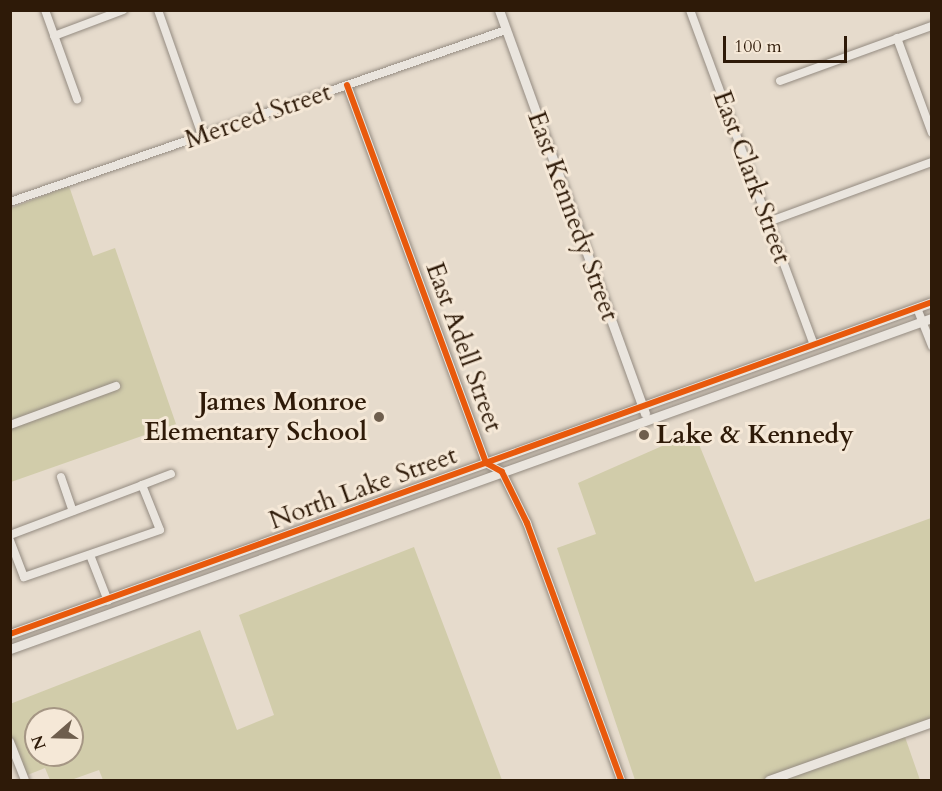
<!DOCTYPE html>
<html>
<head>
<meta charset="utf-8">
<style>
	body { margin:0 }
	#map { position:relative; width:942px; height:791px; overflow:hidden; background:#e6dbcc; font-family:Cardo,serif }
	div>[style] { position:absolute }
	.green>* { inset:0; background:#d1ccaa }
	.roads { filter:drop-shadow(0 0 2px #948b81) drop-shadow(0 0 2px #948b81) }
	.minor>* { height:8px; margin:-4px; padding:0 4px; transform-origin:4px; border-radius:4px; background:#eae5de }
	.tertiary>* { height:9px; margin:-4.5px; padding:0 4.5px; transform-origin:4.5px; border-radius:4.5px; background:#eae5de }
	.cycleway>* { height:6px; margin:-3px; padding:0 3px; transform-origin:3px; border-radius:3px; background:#e8590c }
	.dots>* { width:16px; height:16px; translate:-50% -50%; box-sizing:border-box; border:3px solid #f5e8d7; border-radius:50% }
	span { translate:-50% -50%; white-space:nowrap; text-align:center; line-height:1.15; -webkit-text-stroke:6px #f5e8d7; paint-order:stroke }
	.street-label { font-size:26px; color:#2e1a08 }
	.poi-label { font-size:26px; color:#2e1a08; font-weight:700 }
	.right { translate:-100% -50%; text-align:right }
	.left { translate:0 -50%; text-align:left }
	.frame { position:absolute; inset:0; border:12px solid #2e1a08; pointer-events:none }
	.north { position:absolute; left:24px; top:707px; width:60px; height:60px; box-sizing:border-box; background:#f5e8d7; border:2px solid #a59684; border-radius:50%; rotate:250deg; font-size:16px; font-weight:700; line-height:24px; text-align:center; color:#2e1a08 }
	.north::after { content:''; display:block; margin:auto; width:21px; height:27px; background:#6e5e4d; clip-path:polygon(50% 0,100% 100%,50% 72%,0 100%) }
	.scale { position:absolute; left:723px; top:36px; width:124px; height:27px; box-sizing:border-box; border:3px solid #2e1a08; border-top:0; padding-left:8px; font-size:18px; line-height:21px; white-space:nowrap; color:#2e1a08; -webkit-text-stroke:4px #f5e8d7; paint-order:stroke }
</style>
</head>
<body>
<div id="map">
	<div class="green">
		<div style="clip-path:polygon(69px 186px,93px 256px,115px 248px,176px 424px,11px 482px,11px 208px)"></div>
		<div style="clip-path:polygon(694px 432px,755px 582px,931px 518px,931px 727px,905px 737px,920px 780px,635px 780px,557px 548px,596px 534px,578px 483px)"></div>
		<div style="clip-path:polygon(evenodd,414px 547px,502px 780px,103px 780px,99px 770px,71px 780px,50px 780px,45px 768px,25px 776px,11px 741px,10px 704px,200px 630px,237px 730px,274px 715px,239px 615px,414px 547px,36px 719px,72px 719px,72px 755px,36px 755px,36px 719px)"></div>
	</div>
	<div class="roads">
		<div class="minor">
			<div style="left:45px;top:10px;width:95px;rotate:70.2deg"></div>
			<div style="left:158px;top:10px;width:133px;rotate:70.6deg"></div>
			<div style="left:690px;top:10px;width:355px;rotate:69.7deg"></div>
			<div style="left:54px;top:36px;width:74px;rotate:-20.6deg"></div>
			<div style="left:897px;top:38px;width:101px;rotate:69.8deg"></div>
			<div style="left:780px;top:81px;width:162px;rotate:-19.9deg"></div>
			<div style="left:347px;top:85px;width:403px;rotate:69.8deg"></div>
			<div style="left:486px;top:463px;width:18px;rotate:29deg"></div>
			<div style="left:502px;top:472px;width:57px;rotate:63.9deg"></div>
			<div style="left:527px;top:523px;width:274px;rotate:69.9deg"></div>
			<div style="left:10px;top:202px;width:525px;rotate:-19.13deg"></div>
			<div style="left:768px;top:222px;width:175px;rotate:-20.1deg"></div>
			<div style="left:917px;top:308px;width:41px;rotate:68.5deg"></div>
			<div style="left:10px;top:425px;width:113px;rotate:-20.2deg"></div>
			<div style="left:61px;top:477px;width:36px;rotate:71deg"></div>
			<div style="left:142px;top:485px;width:31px;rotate:-21deg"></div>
			<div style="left:10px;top:535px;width:141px;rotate:-20.7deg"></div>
			<div style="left:142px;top:485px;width:48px;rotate:68.2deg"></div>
			<div style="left:160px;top:530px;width:144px;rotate:160.9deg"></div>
			<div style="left:24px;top:577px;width:40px;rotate:-111deg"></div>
			<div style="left:90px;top:555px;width:49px;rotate:68.6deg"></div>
			<div style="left:10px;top:742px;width:41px;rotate:68.5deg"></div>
		</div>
		<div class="tertiary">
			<div style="left:499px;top:10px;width:429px;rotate:70.1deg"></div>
			<div style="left:10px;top:634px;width:980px;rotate:-19.8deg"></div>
			<div style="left:10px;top:649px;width:980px;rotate:-19.75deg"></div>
			<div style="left:769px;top:780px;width:173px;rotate:-19.6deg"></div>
		</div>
	</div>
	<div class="cycleway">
		<div style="left:347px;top:85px;width:403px;rotate:69.8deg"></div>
		<div style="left:486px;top:463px;width:18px;rotate:29deg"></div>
		<div style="left:502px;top:472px;width:57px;rotate:63.9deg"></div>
		<div style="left:527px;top:523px;width:274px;rotate:69.9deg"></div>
		<div style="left:10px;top:634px;width:980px;rotate:-19.8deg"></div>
	</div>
	<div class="dots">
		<div style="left:379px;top:417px;background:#6e5e4d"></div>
		<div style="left:644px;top:435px;background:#6e5e4d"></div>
	</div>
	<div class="street-label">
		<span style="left:258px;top:116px;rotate:-19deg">Merced Street</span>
		<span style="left:752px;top:177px;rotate:70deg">East Clark Street</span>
		<span style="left:573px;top:216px;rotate:70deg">East Kennedy Street</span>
		<span style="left:464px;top:347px;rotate:70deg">East Adell Street</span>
		<span style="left:363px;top:488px;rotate:-20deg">North Lake Street</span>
	</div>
	<div class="poi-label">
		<span class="right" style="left:367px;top:417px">James Monroe<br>Elementary School</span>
		<span class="left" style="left:656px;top:435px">Lake &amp; Kennedy</span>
	</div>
	<div class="frame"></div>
	<div class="north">N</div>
	<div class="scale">100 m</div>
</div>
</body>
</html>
